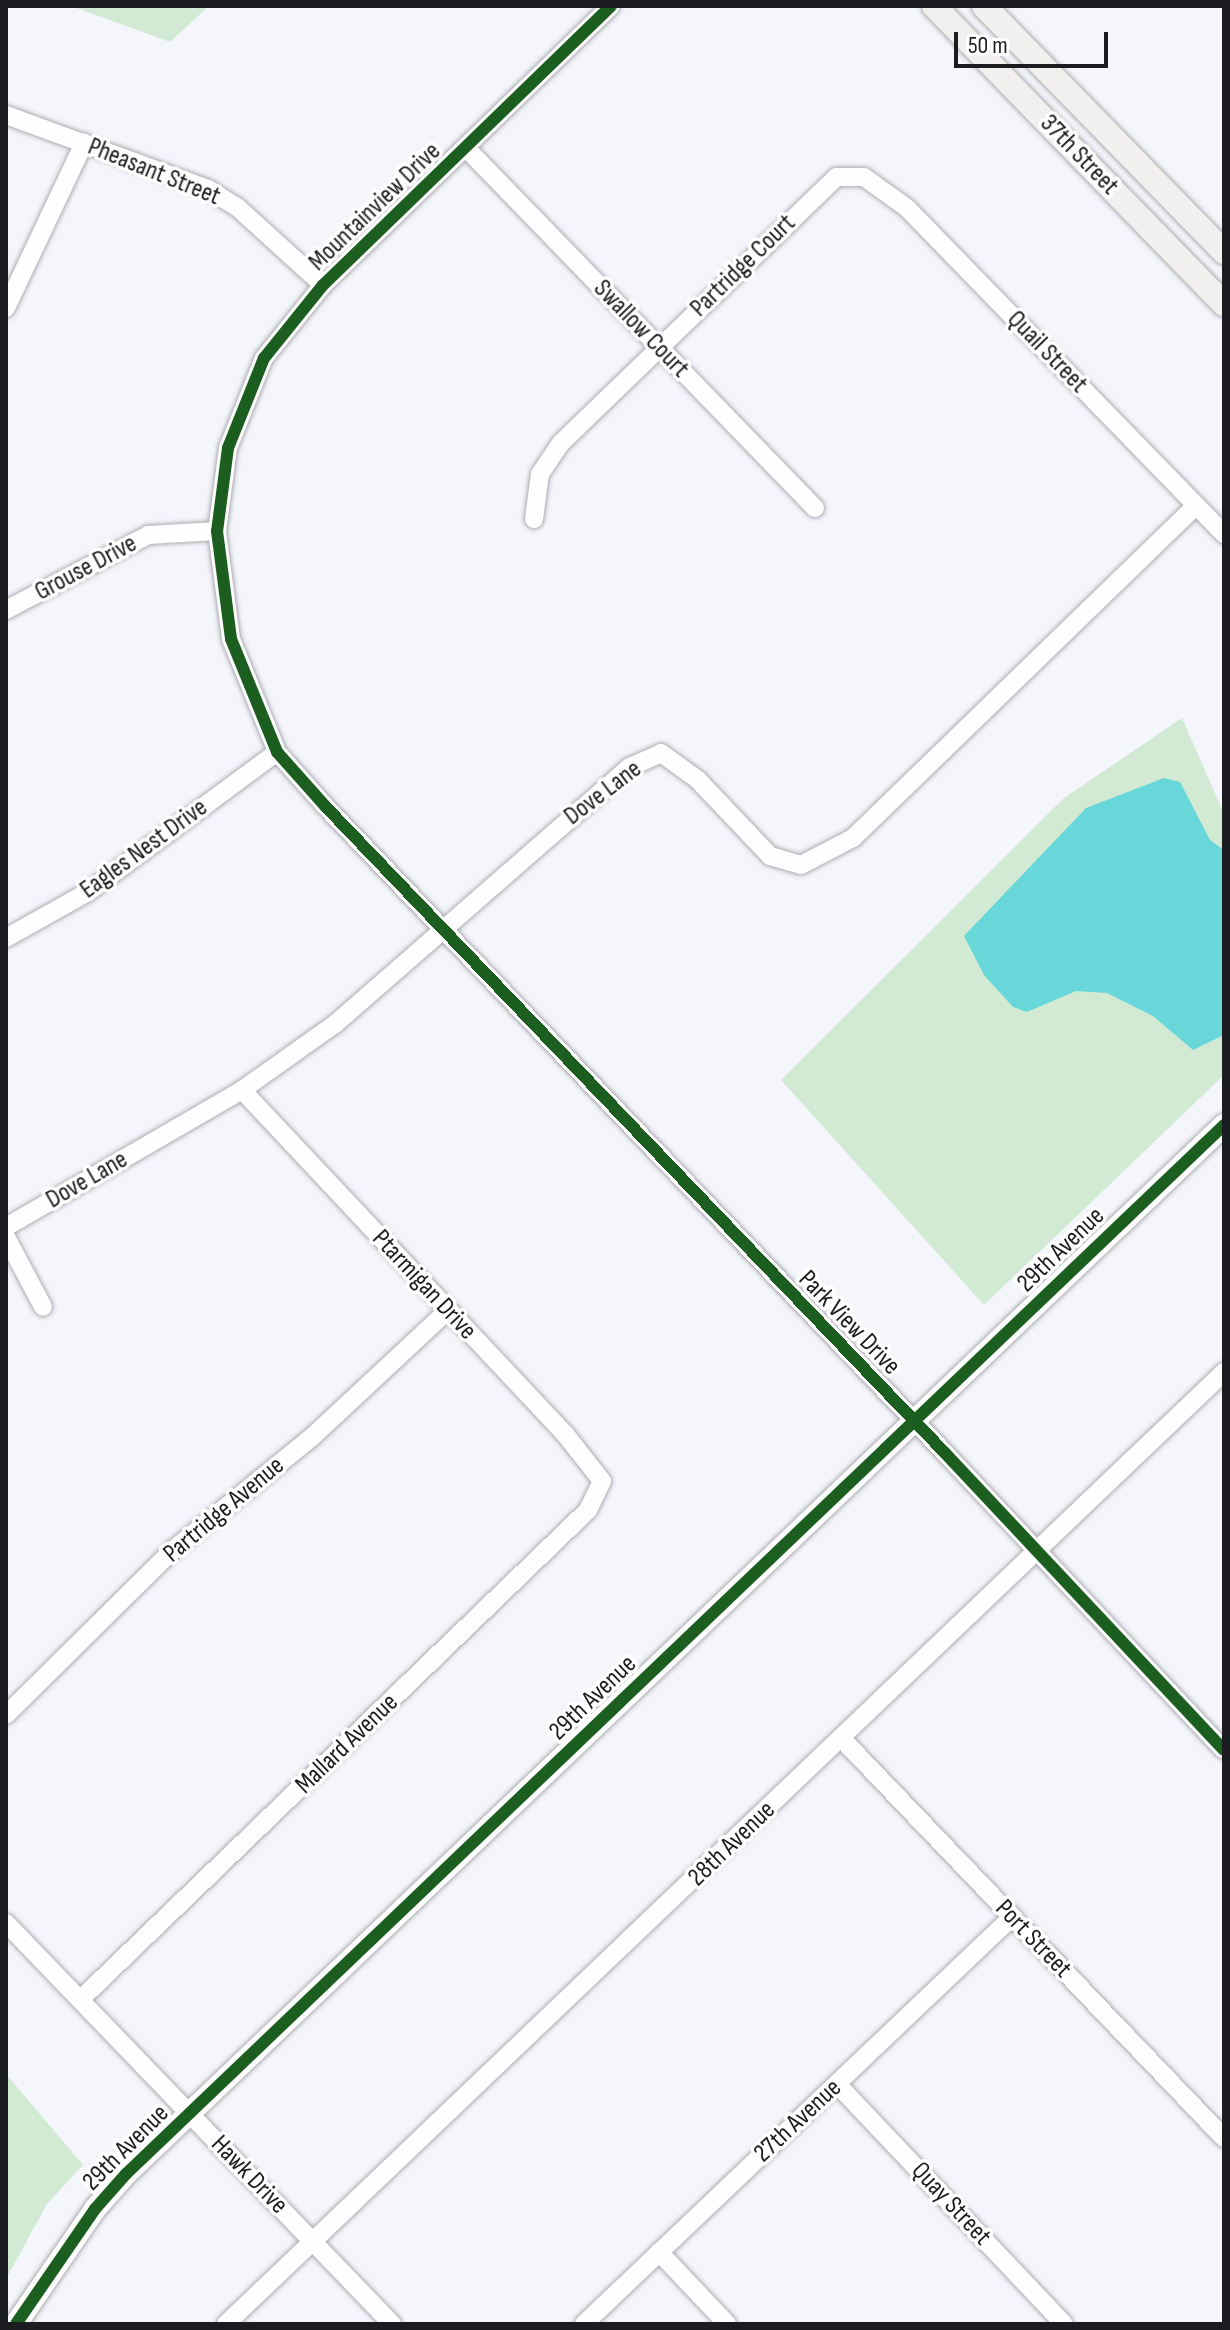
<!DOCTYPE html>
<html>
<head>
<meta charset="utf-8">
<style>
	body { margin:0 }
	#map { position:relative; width:1230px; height:2330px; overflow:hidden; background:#f5f6fc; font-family:"Sofia Sans Condensed",sans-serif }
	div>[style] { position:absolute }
	.green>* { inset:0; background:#d2e9d4 }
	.water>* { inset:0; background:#68d7da }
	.roads { filter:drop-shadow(0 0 2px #acadb1) drop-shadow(0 0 2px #acadb1) }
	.minor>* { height:18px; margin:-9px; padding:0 9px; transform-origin:9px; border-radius:9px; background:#fefeff }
	.tertiary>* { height:22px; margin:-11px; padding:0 11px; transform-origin:11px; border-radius:11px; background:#fefeff }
	.secondary>* { height:24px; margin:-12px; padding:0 12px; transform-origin:12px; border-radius:12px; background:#f1f0ee }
	.cycleway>* { height:12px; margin:-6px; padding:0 6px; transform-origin:6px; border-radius:6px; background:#1b5e20 }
	span { translate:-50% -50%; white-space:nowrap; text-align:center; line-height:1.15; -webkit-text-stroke:7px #fff; paint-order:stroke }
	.street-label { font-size:26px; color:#1b1c20 }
	.frame { position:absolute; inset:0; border:8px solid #1b1c20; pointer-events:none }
	.scale { position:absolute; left:954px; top:32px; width:154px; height:36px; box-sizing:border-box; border:4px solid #1b1c20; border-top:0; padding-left:10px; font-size:24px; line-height:28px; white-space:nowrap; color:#1b1c20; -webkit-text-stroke:6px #fff; paint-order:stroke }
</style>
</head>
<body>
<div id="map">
	<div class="green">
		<div style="clip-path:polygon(71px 6px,209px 6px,170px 42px)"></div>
		<div style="clip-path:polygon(1182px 718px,1224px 814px,1224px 1075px,984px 1305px,781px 1080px,1064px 798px)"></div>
		<div style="clip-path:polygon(6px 2074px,83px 2165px,47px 2204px,6px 2279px)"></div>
	</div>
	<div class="water">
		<div style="clip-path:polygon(1164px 778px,1180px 782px,1210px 840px,1224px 850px,1224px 1035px,1193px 1050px,1153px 1016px,1107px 993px,1076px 991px,1027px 1012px,1013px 1007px,984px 975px,964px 936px,1086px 808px)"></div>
	</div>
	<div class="roads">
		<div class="minor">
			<div style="left:611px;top:6px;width:401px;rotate:135.9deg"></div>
			<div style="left:323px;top:285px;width:94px;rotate:128.9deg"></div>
			<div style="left:264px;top:358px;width:97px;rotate:111.8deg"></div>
			<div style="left:228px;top:448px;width:84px;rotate:97.5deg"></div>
			<div style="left:217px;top:531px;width:109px;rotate:82.6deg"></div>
			<div style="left:231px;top:639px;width:122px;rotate:67.8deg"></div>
			<div style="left:277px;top:752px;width:74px;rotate:48.3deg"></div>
			<div style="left:326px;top:807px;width:895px;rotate:46.22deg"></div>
			<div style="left:945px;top:1453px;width:407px;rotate:46.8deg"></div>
			<div style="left:6px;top:115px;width:215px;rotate:20.1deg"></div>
			<div style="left:208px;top:189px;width:34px;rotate:32deg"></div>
			<div style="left:237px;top:207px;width:116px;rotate:42.2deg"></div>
			<div style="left:467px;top:149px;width:500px;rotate:45.9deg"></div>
			<div style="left:6px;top:308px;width:183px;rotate:-64.7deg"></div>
			<div style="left:534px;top:519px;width:45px;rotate:-82.4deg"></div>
			<div style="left:540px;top:474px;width:37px;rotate:-56deg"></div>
			<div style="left:561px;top:443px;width:383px;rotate:-44deg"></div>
			<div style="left:836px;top:177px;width:28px"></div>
			<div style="left:864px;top:177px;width:53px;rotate:35.8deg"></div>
			<div style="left:907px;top:208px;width:455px;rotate:45.8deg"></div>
			<div style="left:6px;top:610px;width:161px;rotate:-27.8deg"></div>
			<div style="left:148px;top:535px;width:69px;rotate:-3.3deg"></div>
			<div style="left:6px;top:938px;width:94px;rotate:-29.3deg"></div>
			<div style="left:88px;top:892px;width:235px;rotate:-36.5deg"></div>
			<div style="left:6px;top:1227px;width:273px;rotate:-30.1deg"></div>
			<div style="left:242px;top:1090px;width:114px;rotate:-35.4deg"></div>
			<div style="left:335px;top:1024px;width:391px;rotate:-41.1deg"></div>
			<div style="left:630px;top:767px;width:34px;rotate:-24deg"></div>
			<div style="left:661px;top:753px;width:46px;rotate:36.1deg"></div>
			<div style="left:698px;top:780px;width:105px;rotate:46.5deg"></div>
			<div style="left:770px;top:856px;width:32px;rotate:16deg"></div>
			<div style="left:801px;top:865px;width:59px;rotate:-27.4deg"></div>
			<div style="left:853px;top:838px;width:477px;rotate:-44.1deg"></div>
			<div style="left:6px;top:1237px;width:79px;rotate:62.1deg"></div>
			<div style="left:6px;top:1715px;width:235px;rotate:-44.7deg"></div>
			<div style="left:173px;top:1550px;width:178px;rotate:-39.1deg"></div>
			<div style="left:311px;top:1438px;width:186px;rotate:-43deg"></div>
			<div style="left:842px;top:1739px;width:552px;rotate:46.25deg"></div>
			<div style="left:6px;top:1923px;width:557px;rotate:46.09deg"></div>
			<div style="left:82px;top:1998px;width:703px;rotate:-43.96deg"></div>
			<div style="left:588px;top:1510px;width:32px;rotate:-64deg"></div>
			<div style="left:602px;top:1481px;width:60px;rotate:-128.2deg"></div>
			<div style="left:565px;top:1434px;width:472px;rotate:-133.2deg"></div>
			<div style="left:837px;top:2084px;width:330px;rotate:46.6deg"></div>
			<div style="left:659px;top:2252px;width:99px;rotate:46.6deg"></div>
			<div style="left:226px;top:2324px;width:1379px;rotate:-43.65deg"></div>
			<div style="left:584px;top:2324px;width:591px;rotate:-43.56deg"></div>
		</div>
		<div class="tertiary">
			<div style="left:16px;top:2324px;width:140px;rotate:-55.5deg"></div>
			<div style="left:95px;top:2209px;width:47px;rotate:-48.5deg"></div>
			<div style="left:126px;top:2174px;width:1519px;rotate:-43.69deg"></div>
		</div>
		<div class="secondary">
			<div style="left:934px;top:6px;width:416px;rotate:45.8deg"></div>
			<div style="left:984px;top:6px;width:344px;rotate:45.7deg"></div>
		</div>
	</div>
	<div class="cycleway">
		<div style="left:611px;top:6px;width:401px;rotate:135.9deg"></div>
		<div style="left:323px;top:285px;width:94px;rotate:128.9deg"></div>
		<div style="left:264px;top:358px;width:97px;rotate:111.8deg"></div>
		<div style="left:228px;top:448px;width:84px;rotate:97.5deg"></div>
		<div style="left:217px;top:531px;width:109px;rotate:82.6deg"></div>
		<div style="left:231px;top:639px;width:122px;rotate:67.8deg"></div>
		<div style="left:277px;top:752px;width:74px;rotate:48.3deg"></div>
		<div style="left:326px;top:807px;width:895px;rotate:46.22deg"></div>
		<div style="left:945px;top:1453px;width:407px;rotate:46.8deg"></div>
		<div style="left:16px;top:2324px;width:140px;rotate:-55.5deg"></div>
		<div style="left:95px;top:2209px;width:47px;rotate:-48.5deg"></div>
		<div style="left:126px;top:2174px;width:1519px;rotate:-43.69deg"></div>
	</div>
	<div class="street-label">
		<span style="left:1079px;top:155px;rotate:46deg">37th Street</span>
		<span style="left:154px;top:172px;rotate:22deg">Pheasant Street</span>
		<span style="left:375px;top:207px;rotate:-44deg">Mountainview Drive</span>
		<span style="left:743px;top:266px;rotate:-44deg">Partridge Court</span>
		<span style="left:641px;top:329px;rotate:46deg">Swallow Court</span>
		<span style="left:1047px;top:352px;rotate:46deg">Quail Street</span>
		<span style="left:86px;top:568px;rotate:-28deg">Grouse Drive</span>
		<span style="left:603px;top:793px;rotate:-37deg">Dove Lane</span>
		<span style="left:144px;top:849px;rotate:-36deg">Eagles Nest Drive</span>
		<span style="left:87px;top:1180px;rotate:-30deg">Dove Lane</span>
		<span style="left:1061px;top:1250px;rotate:-44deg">29th Avenue</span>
		<span style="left:424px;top:1285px;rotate:47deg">Ptarmigan Drive</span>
		<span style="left:849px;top:1323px;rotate:46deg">Park View Drive</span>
		<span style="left:224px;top:1510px;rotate:-40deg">Partridge Avenue</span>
		<span style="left:593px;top:1698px;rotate:-44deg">29th Avenue</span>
		<span style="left:347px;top:1744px;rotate:-44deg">Mallard Avenue</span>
		<span style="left:732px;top:1844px;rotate:-44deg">28th Avenue</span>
		<span style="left:1033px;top:1939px;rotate:46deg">Port Street</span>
		<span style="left:798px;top:2121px;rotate:-43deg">27th Avenue</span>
		<span style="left:126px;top:2148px;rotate:-45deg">29th Avenue</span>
		<span style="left:249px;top:2175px;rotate:46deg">Hawk Drive</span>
		<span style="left:951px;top:2204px;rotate:47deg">Quay Street</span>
	</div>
	<div class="frame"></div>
	<div class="scale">50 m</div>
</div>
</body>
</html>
